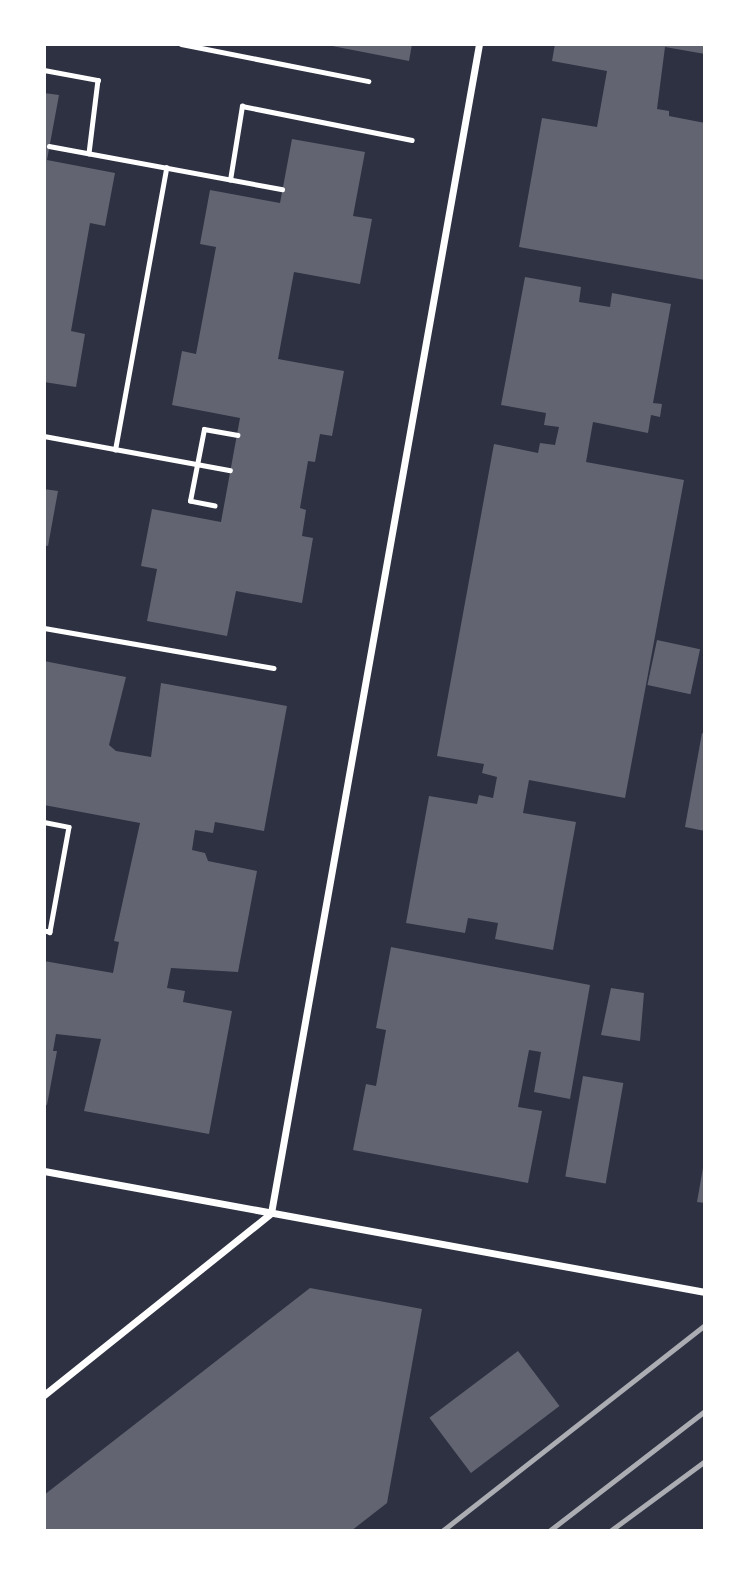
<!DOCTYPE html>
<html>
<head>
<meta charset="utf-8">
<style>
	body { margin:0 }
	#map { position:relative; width:749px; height:1575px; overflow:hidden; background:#2d3142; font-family:Overpass,sans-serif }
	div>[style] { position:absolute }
	.building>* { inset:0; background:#626471; transform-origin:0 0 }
	.path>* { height:4.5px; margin:-2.25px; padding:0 2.25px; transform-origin:2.25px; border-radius:2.25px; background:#fff }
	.service>* { height:5px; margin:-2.5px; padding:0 2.5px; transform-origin:2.5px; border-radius:2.5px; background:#fff }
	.minor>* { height:7px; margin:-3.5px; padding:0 3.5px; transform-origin:3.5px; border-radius:3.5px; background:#fff }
	.rail>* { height:5px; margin:-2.5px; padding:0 2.5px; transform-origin:2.5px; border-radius:2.5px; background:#abadb3 }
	span { translate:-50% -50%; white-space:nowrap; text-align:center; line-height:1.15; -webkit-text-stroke:6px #fff; paint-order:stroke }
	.frame { position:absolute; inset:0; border:46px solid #fff; pointer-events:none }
</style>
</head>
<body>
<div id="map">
	<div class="building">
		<div style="clip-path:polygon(322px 44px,412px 44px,409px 61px)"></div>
		<div style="clip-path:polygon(555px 44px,705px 44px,705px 54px,665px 47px,657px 109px,669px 111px,669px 116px,705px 123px,705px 280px,519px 247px,542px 118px,597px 127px,607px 71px,552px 61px)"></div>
		<div style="clip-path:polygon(44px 93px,59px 95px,47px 160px,115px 173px,105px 226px,90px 223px,71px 331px,85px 334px,76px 387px,44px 382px)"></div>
		<div style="clip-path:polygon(292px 139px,365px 152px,353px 216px,372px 219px,360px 284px,294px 272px,278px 359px,344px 371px,332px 436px,320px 434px,315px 462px,308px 461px,300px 508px,306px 510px,302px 536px,313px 538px,302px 603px,236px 591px,227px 636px,147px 621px,157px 569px,141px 566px,152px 509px,221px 522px,240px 418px,172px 405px,182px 351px,196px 354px,216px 247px,200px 244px,210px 190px,280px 203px)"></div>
		<div style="clip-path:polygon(525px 277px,581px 287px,579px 302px,610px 307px,612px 293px,671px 304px,653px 403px,662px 404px,660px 417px,651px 415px,648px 433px,593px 422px,586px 462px,684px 480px,625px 798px,529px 780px,523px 813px,576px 822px,553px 950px,495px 939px,498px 923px,468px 918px,465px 933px,406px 923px,429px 796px,477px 804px,479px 795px,493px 798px,497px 777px,482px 773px,484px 764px,437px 756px,494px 444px,538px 453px,540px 443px,555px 445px,559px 427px,544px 425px,546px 413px,501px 405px)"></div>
		<div style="clip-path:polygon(44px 489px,58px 491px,48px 546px,44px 545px)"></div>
		<div style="left:657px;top:640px;width:44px;height:46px;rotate:12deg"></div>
		<div style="clip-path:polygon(44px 661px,126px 677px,109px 745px,116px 751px,151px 757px,161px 683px,287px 706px,264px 831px,215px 822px,213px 833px,195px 830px,192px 850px,205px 853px,208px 861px,257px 871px,238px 972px,171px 968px,167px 988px,185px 991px,183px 1002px,232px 1011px,209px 1134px,84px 1111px,101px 1039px,56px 1034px,53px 1051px,57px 1051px,47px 1105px,44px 1104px,44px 961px,113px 973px,119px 942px,114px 941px,140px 823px,44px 805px)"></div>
		<div style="clip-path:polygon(702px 733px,705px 734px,705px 831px,685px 827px)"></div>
		<div style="clip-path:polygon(391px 947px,590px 985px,570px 1099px,534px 1092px,541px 1052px,529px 1050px,518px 1107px,542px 1111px,528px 1183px,353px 1150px,366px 1084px,376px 1086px,386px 1030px,376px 1028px)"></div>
		<div style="clip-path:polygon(611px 988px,644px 993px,640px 1041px,601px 1035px)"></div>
		<div style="left:583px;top:1076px;width:41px;height:102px;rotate:10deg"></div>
		<div style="clip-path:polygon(704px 1162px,705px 1162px,705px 1203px,697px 1202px)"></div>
		<div style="clip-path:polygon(310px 1288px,422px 1309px,387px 1503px,351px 1531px,44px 1531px,44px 1495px)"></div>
		<div style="left:518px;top:1351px;width:69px;height:111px;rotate:53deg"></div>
	</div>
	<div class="path">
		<div style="left:44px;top:70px;width:55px;rotate:10.5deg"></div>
		<div style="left:98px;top:80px;width:74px;rotate:97deg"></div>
		<div style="left:49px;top:146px;width:237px;rotate:10.5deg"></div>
		<div style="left:230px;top:180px;width:75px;rotate:-80.8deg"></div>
		<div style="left:242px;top:106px;width:173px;rotate:11.3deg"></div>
		<div style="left:44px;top:436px;width:189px;rotate:10.4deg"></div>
		<div style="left:115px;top:450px;width:287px;rotate:-79.7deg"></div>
		<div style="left:215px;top:506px;width:25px;rotate:-169deg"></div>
		<div style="left:190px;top:501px;width:73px;rotate:-79deg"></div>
		<div style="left:204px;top:429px;width:34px;rotate:10deg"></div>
		<div style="left:44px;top:822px;width:25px;rotate:11deg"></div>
		<div style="left:69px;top:827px;width:107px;rotate:100.3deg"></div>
		<div style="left:50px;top:932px;width:6px;rotate:-171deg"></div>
	</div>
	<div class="service">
		<div style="left:181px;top:44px;width:191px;rotate:11.2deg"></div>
		<div style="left:44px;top:628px;width:233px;rotate:9.9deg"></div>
	</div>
	<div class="minor">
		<div style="left:44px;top:1171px;width:672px;rotate:10.37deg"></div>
		<div style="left:44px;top:1395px;width:291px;rotate:-38.7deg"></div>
		<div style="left:271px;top:1213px;width:1187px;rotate:-79.91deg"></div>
	</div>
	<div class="rail">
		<div style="left:442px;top:1531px;width:334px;rotate:-38.1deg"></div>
		<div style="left:549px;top:1531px;width:197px;rotate:-37.6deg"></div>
		<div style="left:610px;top:1531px;width:118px;rotate:-36.4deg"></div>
	</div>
	<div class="frame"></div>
</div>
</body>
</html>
